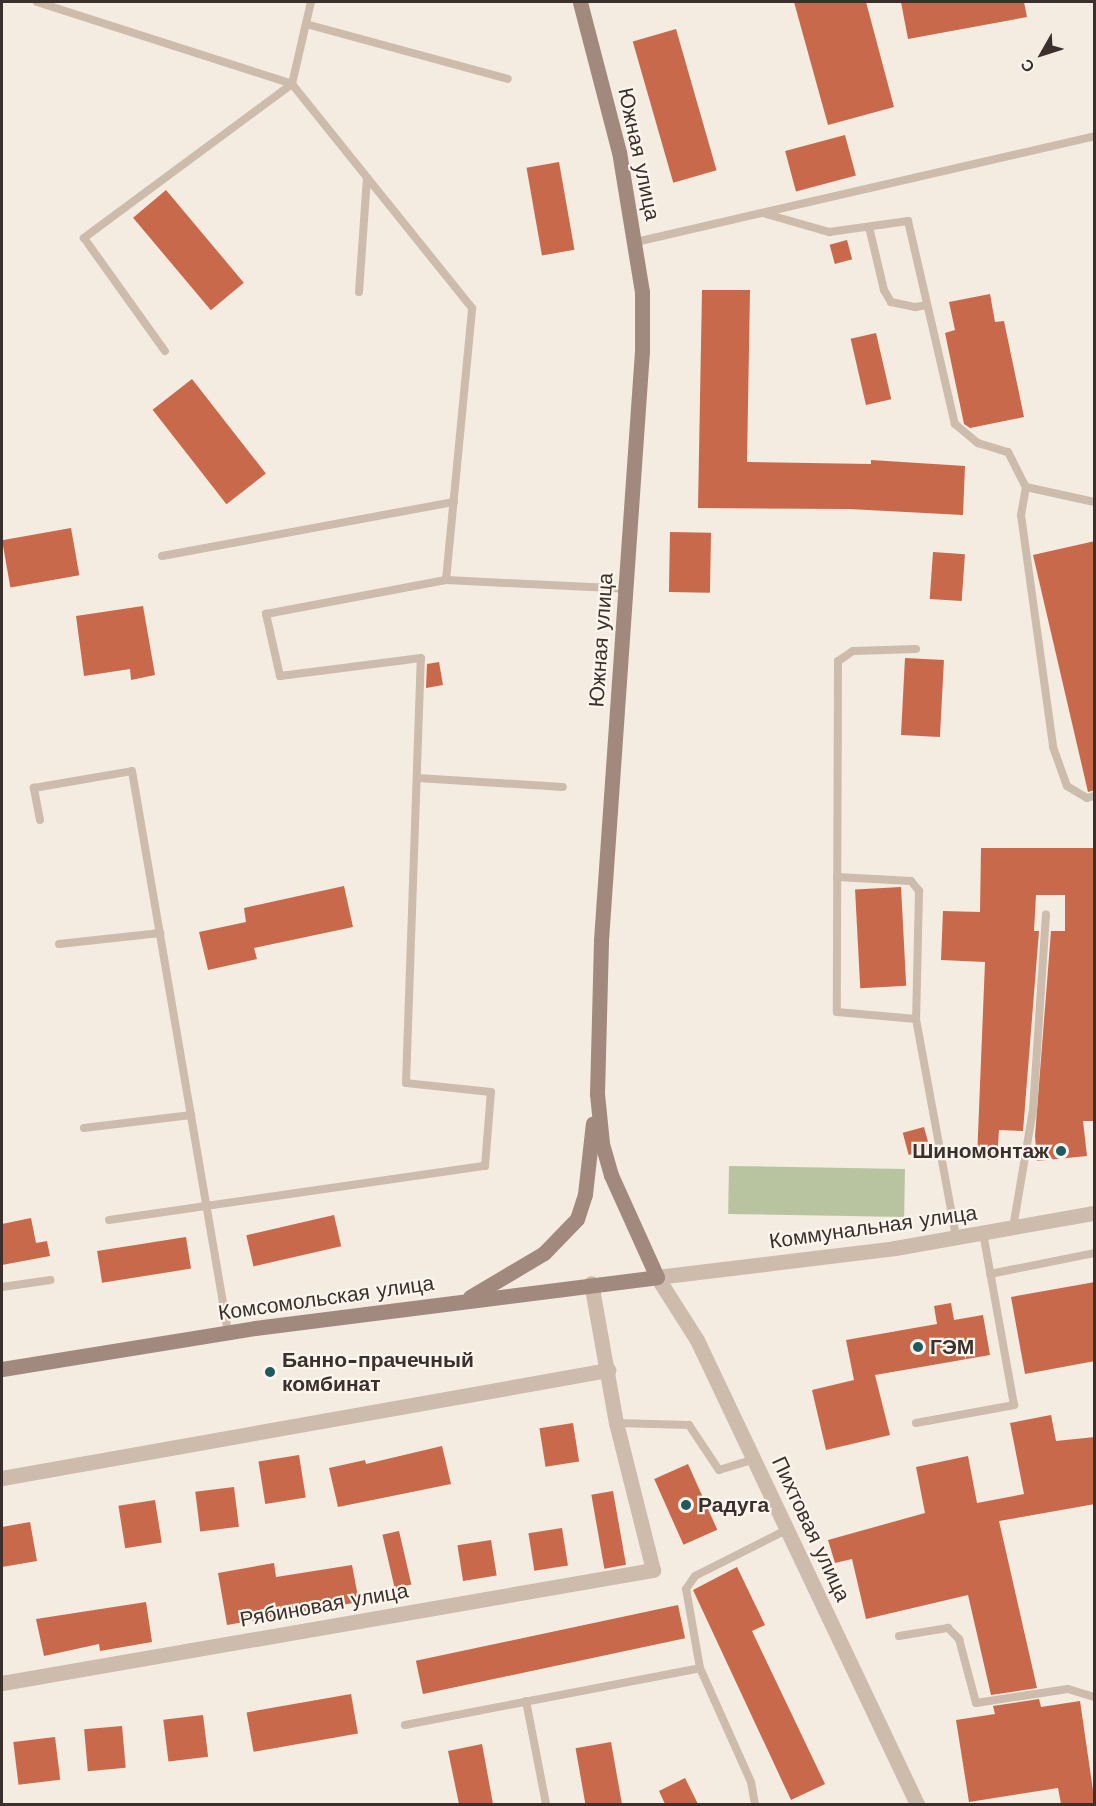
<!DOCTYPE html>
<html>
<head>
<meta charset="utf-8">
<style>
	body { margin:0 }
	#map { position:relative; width:1096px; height:1806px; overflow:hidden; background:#f4ebe1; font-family:"Work Sans",sans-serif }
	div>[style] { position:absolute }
	.green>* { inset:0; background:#b8c4a0; transform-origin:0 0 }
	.building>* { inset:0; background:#c8694b; transform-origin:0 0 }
	.service>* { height:8px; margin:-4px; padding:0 4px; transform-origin:4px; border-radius:4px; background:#cdbbac }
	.minor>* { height:15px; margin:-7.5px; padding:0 7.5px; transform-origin:7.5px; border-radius:7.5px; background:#cdbbac }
	.tertiary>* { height:15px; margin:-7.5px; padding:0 7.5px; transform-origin:7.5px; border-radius:7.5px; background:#cdbbac }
	.secondary>* { height:15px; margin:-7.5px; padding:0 7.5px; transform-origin:7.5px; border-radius:7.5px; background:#a18a7d }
	.dots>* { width:16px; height:16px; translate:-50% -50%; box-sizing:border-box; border:3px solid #fbf5ee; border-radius:50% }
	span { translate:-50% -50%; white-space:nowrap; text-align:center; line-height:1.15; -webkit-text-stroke:4.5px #fbf5ee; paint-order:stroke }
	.street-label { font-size:21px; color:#3b302b }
	.poi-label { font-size:21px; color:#3b302b; font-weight:700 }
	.right { translate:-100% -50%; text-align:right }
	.left { translate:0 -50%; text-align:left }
	.frame { position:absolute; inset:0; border:3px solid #3b302b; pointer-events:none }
	.north { position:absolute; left:1012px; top:24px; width:60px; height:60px; -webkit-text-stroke:4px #fbf5ee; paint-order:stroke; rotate:231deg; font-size:16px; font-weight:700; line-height:24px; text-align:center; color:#3b302b }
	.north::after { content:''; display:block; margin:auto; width:21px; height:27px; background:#3b302b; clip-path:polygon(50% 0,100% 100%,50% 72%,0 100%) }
</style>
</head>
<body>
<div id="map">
	<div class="green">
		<div style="left:729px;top:1166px;width:176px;height:48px;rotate:1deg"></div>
	</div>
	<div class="building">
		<div style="clip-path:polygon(794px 2px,866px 2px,894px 107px,828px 125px)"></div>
		<div style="clip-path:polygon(901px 2px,1024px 2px,1027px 17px,908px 39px)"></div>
		<div style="left:676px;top:29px;width:147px;height:45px;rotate:74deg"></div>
		<div style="left:845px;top:135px;width:42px;height:62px;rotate:75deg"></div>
		<div style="left:559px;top:162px;width:89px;height:33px;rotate:80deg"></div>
		<div style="left:166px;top:190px;width:121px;height:43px;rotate:50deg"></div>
		<div style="left:847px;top:240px;width:20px;height:18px;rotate:75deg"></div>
		<div style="clip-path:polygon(702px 290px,750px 290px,747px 462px,871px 464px,871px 460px,965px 466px,963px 515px,849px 509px,698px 508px)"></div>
		<div style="clip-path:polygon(990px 294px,995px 322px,1004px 321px,1024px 417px,970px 428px,964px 424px,945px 333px,955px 330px,949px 302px)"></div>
		<div style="left:876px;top:333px;width:68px;height:26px;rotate:77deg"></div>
		<div style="left:192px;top:379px;width:120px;height:50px;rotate:52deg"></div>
		<div style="left:71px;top:528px;width:48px;height:70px;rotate:80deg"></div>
		<div style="left:670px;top:532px;width:41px;height:60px;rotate:1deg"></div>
		<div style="clip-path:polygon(1095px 541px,1095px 790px,1088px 792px,1033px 555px)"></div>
		<div style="left:933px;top:552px;width:32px;height:47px;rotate:4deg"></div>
		<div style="clip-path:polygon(143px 606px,155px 675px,131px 680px,130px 669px,84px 676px,76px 616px)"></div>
		<div style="left:905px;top:658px;width:39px;height:77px;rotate:3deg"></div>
		<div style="clip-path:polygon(439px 662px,443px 685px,426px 688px,427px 664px)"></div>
		<div style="clip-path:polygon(981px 848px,1095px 848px,1095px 1121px,1083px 1121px,1087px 1156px,1037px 1161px,1035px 1136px,1051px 931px,1065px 931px,1065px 895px,1036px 895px,1034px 931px,1039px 931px,1023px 1131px,999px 1130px,997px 1160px,977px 1159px,985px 962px,941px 960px,943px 911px,980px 912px)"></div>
		<div style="clip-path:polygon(344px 886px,353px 927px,254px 948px,257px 959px,208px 970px,199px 932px,246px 922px,244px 908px)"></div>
		<div style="left:901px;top:887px;width:99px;height:46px;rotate:87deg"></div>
		<div style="left:924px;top:1127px;width:23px;height:22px;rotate:75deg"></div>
		<div style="left:334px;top:1215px;width:32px;height:90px;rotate:77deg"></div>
		<div style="clip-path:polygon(31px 1218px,36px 1243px,47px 1241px,50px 1256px,2px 1265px,2px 1224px)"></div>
		<div style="left:186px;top:1237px;width:32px;height:90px;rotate:81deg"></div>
		<div style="clip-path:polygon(1095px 1282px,1095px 1361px,1025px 1374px,1011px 1297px)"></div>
		<div style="clip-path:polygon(951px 1303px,954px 1320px,983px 1315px,990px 1355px,875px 1375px,890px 1435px,826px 1450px,812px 1390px,854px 1380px,846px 1340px,937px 1324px,934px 1306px)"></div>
		<div style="clip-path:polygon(1051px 1415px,1056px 1441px,1095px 1437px,1095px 1504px,999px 1521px,1037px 1688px,991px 1695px,968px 1595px,866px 1619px,852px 1559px,835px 1563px,828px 1540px,925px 1513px,916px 1467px,968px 1456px,977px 1503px,1024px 1494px,1010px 1423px)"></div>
		<div style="left:573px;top:1423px;width:39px;height:34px;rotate:81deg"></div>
		<div style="clip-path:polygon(442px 1446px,451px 1484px,338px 1507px,329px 1468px,365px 1460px,366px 1464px)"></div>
		<div style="left:299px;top:1455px;width:43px;height:41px;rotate:81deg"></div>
		<div style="left:688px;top:1464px;width:72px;height:37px;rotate:66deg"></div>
		<div style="left:234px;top:1487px;width:40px;height:39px;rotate:83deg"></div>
		<div style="left:613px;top:1491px;width:75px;height:22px;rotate:80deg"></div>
		<div style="left:155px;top:1500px;width:43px;height:37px;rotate:81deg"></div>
		<div style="clip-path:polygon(30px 1522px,37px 1561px,2px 1567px,2px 1527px)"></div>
		<div style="left:562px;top:1528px;width:38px;height:34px;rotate:81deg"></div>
		<div style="left:399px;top:1531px;width:55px;height:17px;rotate:77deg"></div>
		<div style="left:491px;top:1540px;width:36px;height:34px;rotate:81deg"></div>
		<div style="clip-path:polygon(274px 1563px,276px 1577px,352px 1565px,359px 1602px,227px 1625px,218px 1573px)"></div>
		<div style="clip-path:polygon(737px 1567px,765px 1625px,752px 1631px,825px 1784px,791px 1800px,693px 1590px)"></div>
		<div style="clip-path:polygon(146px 1602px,152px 1642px,100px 1651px,99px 1644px,44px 1656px,36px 1619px)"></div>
		<div style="left:678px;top:1605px;width:34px;height:268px;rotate:78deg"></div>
		<div style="left:351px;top:1694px;width:40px;height:106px;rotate:80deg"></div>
		<div style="clip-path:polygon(1039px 1699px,1041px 1707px,1080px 1701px,1095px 1804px,1061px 1804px,1058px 1788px,969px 1802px,956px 1720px,995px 1714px,993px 1706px)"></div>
		<div style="left:203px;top:1715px;width:42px;height:40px;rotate:83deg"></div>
		<div style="left:122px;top:1726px;width:42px;height:38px;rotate:85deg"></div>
		<div style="left:55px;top:1737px;width:43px;height:42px;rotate:83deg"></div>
		<div style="left:611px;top:1742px;width:63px;height:36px;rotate:80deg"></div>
		<div style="clip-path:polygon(482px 1744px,493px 1804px,459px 1804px,448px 1751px)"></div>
		<div style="clip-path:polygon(685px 1778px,698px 1804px,665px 1804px,659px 1791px)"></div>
	</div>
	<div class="service">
		<div style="left:37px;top:2px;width:268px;rotate:17.8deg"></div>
		<div style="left:292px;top:84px;width:84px;rotate:-77deg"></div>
		<div style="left:306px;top:24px;width:209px;rotate:15.2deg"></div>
		<div style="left:766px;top:214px;width:66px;rotate:15.9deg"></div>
		<div style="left:829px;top:232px;width:80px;rotate:-7.9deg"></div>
		<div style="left:908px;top:221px;width:208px;rotate:77deg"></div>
		<div style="left:955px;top:424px;width:30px;rotate:40deg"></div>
		<div style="left:978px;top:443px;width:31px;rotate:17deg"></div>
		<div style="left:1008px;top:452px;width:39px;rotate:63deg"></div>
		<div style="left:1026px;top:487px;width:28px;rotate:100deg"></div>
		<div style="left:1021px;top:515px;width:234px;rotate:82.1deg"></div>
		<div style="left:1053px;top:747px;width:41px;rotate:70.3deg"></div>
		<div style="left:1067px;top:786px;width:23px;rotate:31deg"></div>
		<div style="left:1087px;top:798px;width:7px;rotate:-16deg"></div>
		<div style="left:869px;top:227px;width:65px;rotate:76.6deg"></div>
		<div style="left:884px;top:290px;width:14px;rotate:60deg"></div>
		<div style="left:891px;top:302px;width:25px;rotate:12deg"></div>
		<div style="left:915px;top:307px;width:12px;rotate:-9deg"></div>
		<div style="left:636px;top:242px;width:470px;rotate:-13deg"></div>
		<div style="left:359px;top:292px;width:114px;rotate:-86deg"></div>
		<div style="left:1026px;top:487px;width:70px;rotate:12.4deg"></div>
		<div style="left:162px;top:556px;width:297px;rotate:-10.5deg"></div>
		<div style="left:446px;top:580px;width:181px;rotate:2.8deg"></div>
		<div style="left:916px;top:649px;width:63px;rotate:178.2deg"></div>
		<div style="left:853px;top:651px;width:18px;rotate:146deg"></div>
		<div style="left:838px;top:661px;width:351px;rotate:90.2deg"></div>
		<div style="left:837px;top:1012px;width:79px;rotate:5.1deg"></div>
		<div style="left:916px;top:1019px;width:223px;rotate:79.6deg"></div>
		<div style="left:417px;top:778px;width:146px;rotate:3.5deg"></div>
		<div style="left:40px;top:820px;width:33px;rotate:-101deg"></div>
		<div style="left:34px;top:788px;width:99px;rotate:-9.8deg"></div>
		<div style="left:132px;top:771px;width:569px;rotate:80.29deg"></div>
		<div style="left:837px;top:877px;width:74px;rotate:3.1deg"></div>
		<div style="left:911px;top:881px;width:13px;rotate:51deg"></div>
		<div style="left:919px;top:891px;width:128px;rotate:91.3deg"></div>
		<div style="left:59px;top:944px;width:102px;rotate:-6.2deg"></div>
		<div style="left:84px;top:1128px;width:108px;rotate:-6.9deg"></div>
		<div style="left:109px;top:1220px;width:380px;rotate:-8.2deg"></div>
		<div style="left:485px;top:1166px;width:74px;rotate:-85.4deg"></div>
		<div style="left:491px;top:1092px;width:85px;rotate:-174deg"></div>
		<div style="left:406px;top:1083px;width:425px;rotate:-88deg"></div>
		<div style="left:421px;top:658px;width:142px;rotate:172.7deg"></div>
		<div style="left:280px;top:676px;width:64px;rotate:-102.7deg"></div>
		<div style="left:266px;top:614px;width:183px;rotate:-10.7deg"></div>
		<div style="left:446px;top:580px;width:273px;rotate:-84.5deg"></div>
		<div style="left:472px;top:308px;width:287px;rotate:-128.8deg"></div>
		<div style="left:292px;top:84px;width:259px;rotate:143.5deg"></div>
		<div style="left:84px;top:238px;width:139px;rotate:54.4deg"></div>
		<div style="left:1013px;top:1228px;width:120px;rotate:-80.4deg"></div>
		<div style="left:1033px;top:1110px;width:196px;rotate:-86.2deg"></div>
		<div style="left:990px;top:1274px;width:106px;rotate:-11.4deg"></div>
		<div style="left:2px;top:1287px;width:49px;rotate:-8.3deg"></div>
		<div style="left:616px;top:1423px;width:73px;rotate:1.6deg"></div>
		<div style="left:689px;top:1425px;width:54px;rotate:56.3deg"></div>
		<div style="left:719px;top:1470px;width:37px;rotate:-17deg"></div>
		<div style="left:916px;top:1423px;width:100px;rotate:-10.4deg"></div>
		<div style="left:1014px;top:1405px;width:175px;rotate:-100.2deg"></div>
		<div style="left:899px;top:1636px;width:50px;rotate:-9.3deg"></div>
		<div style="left:948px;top:1628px;width:16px;rotate:45deg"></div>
		<div style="left:959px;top:1639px;width:66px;rotate:75.1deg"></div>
		<div style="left:976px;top:1703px;width:93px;rotate:-8.7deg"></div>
		<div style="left:1068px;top:1689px;width:27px;rotate:17deg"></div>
		<div style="left:700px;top:1668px;width:125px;rotate:65.9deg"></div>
		<div style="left:751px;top:1782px;width:22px;rotate:80deg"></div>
		<div style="left:526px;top:1701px;width:105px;rotate:79deg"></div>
		<div style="left:405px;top:1725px;width:300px;rotate:-10.9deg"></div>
		<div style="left:700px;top:1668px;width:80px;rotate:-100deg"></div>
		<div style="left:686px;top:1589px;width:16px;rotate:-55deg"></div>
		<div style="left:695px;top:1576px;width:104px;rotate:-26.8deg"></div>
	</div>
	<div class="minor">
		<div style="left:2px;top:1478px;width:616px;rotate:-10.11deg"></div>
		<div style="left:2px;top:1683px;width:661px;rotate:-9.85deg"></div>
		<div style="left:653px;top:1570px;width:152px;rotate:-104.1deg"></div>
		<div style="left:616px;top:1423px;width:142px;rotate:-100.1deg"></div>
	</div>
	<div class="tertiary">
		<div style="left:917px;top:1804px;width:514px;rotate:-115.37deg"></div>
		<div style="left:697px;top:1340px;width:75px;rotate:-122.4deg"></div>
		<div style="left:657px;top:1277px;width:240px;rotate:-6.9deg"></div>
		<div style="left:895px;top:1248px;width:202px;rotate:-10deg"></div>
	</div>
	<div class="secondary">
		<div style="left:470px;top:1297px;width:86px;rotate:-30.7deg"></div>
		<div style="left:544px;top:1253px;width:47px;rotate:-45.9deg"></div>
		<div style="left:577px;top:1219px;width:26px;rotate:-72deg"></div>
		<div style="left:585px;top:1194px;width:71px;rotate:-83.6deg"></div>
		<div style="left:2px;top:1369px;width:256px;rotate:-9.2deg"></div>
		<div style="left:255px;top:1328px;width:405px;rotate:-7.2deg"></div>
		<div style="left:657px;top:1277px;width:112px;rotate:-114.3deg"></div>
		<div style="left:611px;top:1175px;width:33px;rotate:-106deg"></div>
		<div style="left:602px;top:1143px;width:49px;rotate:-95.8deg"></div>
		<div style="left:597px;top:1094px;width:154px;rotate:-88.5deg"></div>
		<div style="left:601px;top:940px;width:590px;rotate:-86.02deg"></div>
		<div style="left:642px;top:351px;width:59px;rotate:-90deg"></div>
		<div style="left:642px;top:292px;width:142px;rotate:-99.3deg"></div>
		<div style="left:619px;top:152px;width:155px;rotate:-104.6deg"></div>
	</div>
	<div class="dots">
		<div style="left:1061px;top:1151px;background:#1f5a5e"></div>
		<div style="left:918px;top:1347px;background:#1f5a5e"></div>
		<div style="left:270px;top:1372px;background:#1f5a5e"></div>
		<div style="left:686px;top:1505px;background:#1f5a5e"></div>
	</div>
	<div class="street-label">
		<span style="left:639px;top:154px;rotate:78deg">Южная улица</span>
		<span style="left:601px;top:640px;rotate:-86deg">Южная улица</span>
		<span style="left:873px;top:1227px;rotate:-8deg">Коммунальная улица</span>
		<span style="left:326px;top:1298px;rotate:-8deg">Комсомольская улица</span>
		<span style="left:811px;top:1529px;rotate:65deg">Пихтовая улица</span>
		<span style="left:324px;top:1605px;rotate:-10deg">Рябиновая улица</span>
	</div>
	<div class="poi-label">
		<span class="right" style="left:1049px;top:1151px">Шиномонтаж</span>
		<span class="left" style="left:930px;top:1347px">ГЭМ</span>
		<span class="left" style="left:282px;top:1372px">Банно-прачечный<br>комбинат</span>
		<span class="left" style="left:698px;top:1505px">Радуга</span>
	</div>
	<div class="frame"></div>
	<div class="north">С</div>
</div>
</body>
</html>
